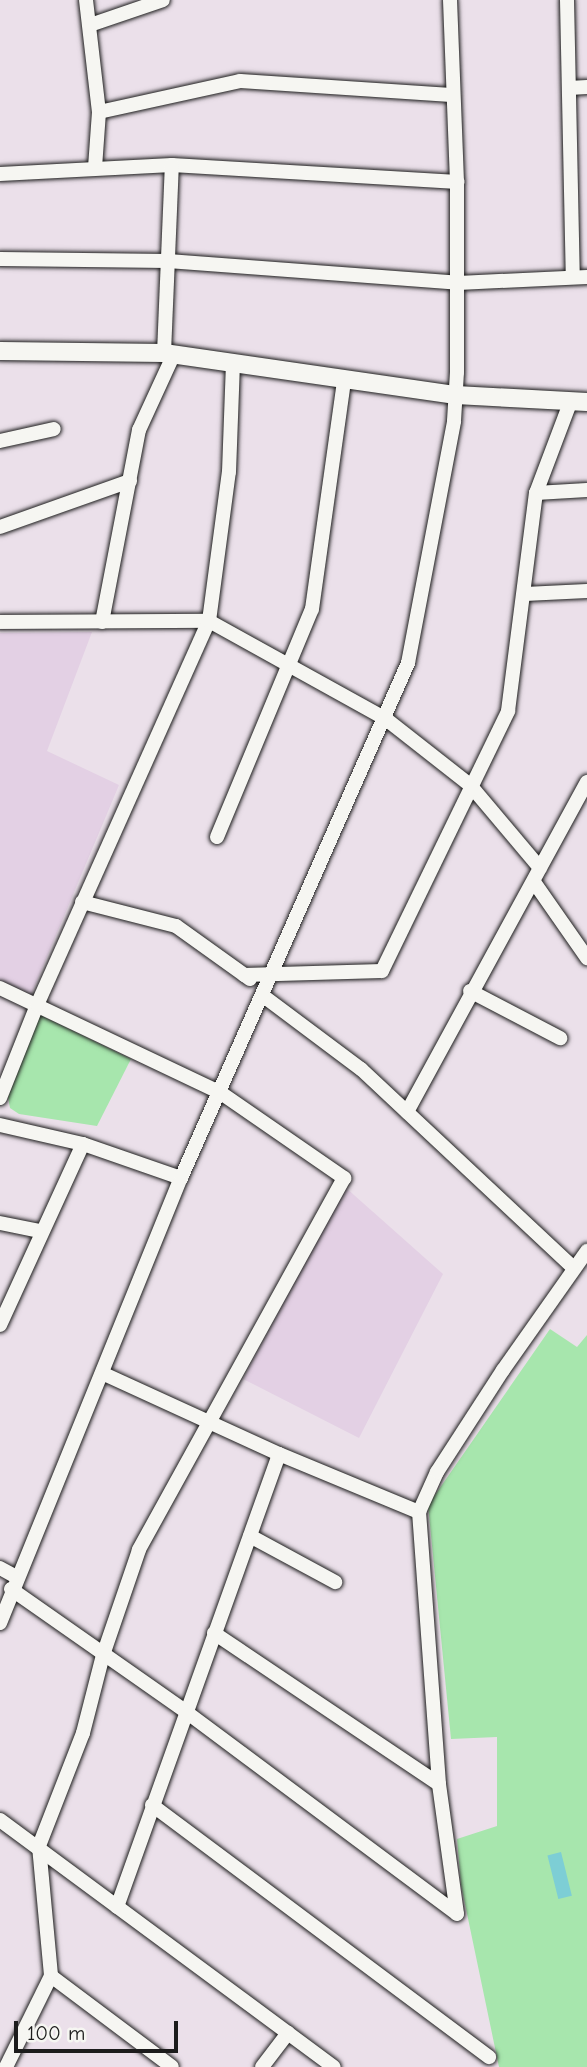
<!DOCTYPE html>
<html>
<head>
<meta charset="utf-8">
<style>
	body { margin:0 }
	#map { position:relative; width:587px; height:2067px; overflow:hidden; background:#ebe0ea; font-family:"Comic Neue",sans-serif }
	div>[style] { position:absolute }
	.built>* { inset:0; background:#e3d0e4 }
	.green>* { inset:0; background:#a7e6ad }
	.water>* { inset:0; background:#7dced5; transform-origin:0 0 }
	.roads { filter:drop-shadow(0 0 2px #1c1c1c) drop-shadow(0 0 2px #1c1c1c) }
	.minor>* { height:14px; margin:-7px; padding:0 7px; transform-origin:7px; border-radius:7px; background:#f6f6f2 }
	.major>* { height:18px; margin:-9px; padding:0 9px; transform-origin:9px; border-radius:9px; background:#f6f6f2 }
	span { translate:-50% -50%; white-space:nowrap; text-align:center; line-height:1.15; -webkit-text-stroke:6px #f6f6f2; paint-order:stroke }
	.scale { position:absolute; left:14px; top:2021px; width:164px; height:32px; box-sizing:border-box; border:4px solid #1c1c1c; border-top:0; padding-left:9px; font-size:21px; line-height:24px; white-space:nowrap; color:#1c1c1c; -webkit-text-stroke:5px #f6f6f2; paint-order:stroke }
</style>
</head>
<body>
<div id="map">
	<div class="built">
		<div style="clip-path:polygon(92px 632px,47px 751px,119px 785px,31px 995px,0 980px,0 633px)"></div>
		<div style="clip-path:polygon(345px 1187px,443px 1274px,359px 1438px,243px 1379px)"></div>
	</div>
	<div class="green">
		<div style="clip-path:polygon(40px 1015px,131px 1059px,97px 1126px,19px 1114px,10px 1108px,8px 1097px)"></div>
		<div style="clip-path:polygon(550px 1329px,577px 1347px,587px 1335px,587px 2067px,499px 2067px,461px 1885px,457px 1839px,497px 1826px,497px 1737px,451px 1739px,428px 1505px)"></div>
	</div>
	<div class="water">
		<div style="left:561px;top:1852px;width:45px;height:14px;rotate:76deg"></div>
	</div>
	<div class="roads">
		<div class="minor">
			<div style="left:86px;top:0;width:113px;rotate:83.4deg"></div>
			<div style="left:99px;top:112px;width:56px;rotate:94.1deg"></div>
			<div style="left:567px;top:0;width:277px;rotate:88.8deg"></div>
			<div style="left:90px;top:25px;width:77px;rotate:-18.9deg"></div>
			<div style="left:569px;top:88px;width:18px;rotate:-3deg"></div>
			<div style="left:99px;top:112px;width:144px;rotate:-12.4deg"></div>
			<div style="left:240px;top:81px;width:212px;rotate:3.8deg"></div>
			<div style="left:0;top:174px;width:172px;rotate:-3deg"></div>
			<div style="left:172px;top:165px;width:286px;rotate:3.4deg"></div>
			<div style="left:0;top:259px;width:168px;rotate:0.7deg"></div>
			<div style="left:168px;top:261px;width:291px;rotate:4.3deg"></div>
			<div style="left:458px;top:283px;width:129px;rotate:-2.7deg"></div>
			<div style="left:164px;top:353px;width:188px;rotate:-87.6deg"></div>
			<div style="left:0;top:441px;width:55px;rotate:-12.5deg"></div>
			<div style="left:536px;top:493px;width:51px;rotate:-3.4deg"></div>
			<div style="left:0;top:527px;width:138px;rotate:-19.5deg"></div>
			<div style="left:525px;top:594px;width:62px;rotate:-2.8deg"></div>
			<div style="left:0;top:622px;width:209px;rotate:-0.3deg"></div>
			<div style="left:209px;top:621px;width:202px;rotate:29deg"></div>
			<div style="left:386px;top:719px;width:108px;rotate:38.2deg"></div>
			<div style="left:471px;top:786px;width:107px;rotate:49.9deg"></div>
			<div style="left:102px;top:622px;width:196px;rotate:-79.1deg"></div>
			<div style="left:139px;top:430px;width:84px;rotate:-65.3deg"></div>
			<div style="left:217px;top:837px;width:247px;rotate:-67.4deg"></div>
			<div style="left:312px;top:609px;width:230px;rotate:-82deg"></div>
			<div style="left:534px;top:882px;width:93px;rotate:55.1deg"></div>
			<div style="left:82px;top:902px;width:97px;rotate:14.3deg"></div>
			<div style="left:176px;top:926px;width:91px;rotate:35.6deg"></div>
			<div style="left:244px;top:975px;width:138px;rotate:-1.7deg"></div>
			<div style="left:382px;top:971px;width:289px;rotate:-64.1deg"></div>
			<div style="left:508px;top:711px;width:220px;rotate:-82.7deg"></div>
			<div style="left:536px;top:493px;width:96px;rotate:-69.3deg"></div>
			<div style="left:0;top:988px;width:245px;rotate:25.4deg"></div>
			<div style="left:221px;top:1093px;width:150px;rotate:34.6deg"></div>
			<div style="left:344px;top:1178px;width:425px;rotate:118.9deg"></div>
			<div style="left:139px;top:1550px;width:111px;rotate:108.9deg"></div>
			<div style="left:103px;top:1655px;width:81px;rotate:104.4deg"></div>
			<div style="left:83px;top:1733px;width:121px;rotate:111.3deg"></div>
			<div style="left:39px;top:1846px;width:131px;rotate:84.7deg"></div>
			<div style="left:51px;top:1976px;width:102px;rotate:116.3deg"></div>
			<div style="left:470px;top:991px;width:102px;rotate:27.6deg"></div>
			<div style="left:262px;top:995px;width:124px;rotate:36.8deg"></div>
			<div style="left:361px;top:1069px;width:291px;rotate:43.1deg"></div>
			<div style="left:0;top:1098px;width:100px;rotate:-68.3deg"></div>
			<div style="left:37px;top:1005px;width:421px;rotate:-65.9deg"></div>
			<div style="left:209px;top:621px;width:150px;rotate:-82.4deg"></div>
			<div style="left:229px;top:472px;width:109px;rotate:-87.9deg"></div>
			<div style="left:407px;top:1112px;width:376px;rotate:-61.4deg"></div>
			<div style="left:0;top:1125px;width:85px;rotate:12.9deg"></div>
			<div style="left:83px;top:1144px;width:104px;rotate:19.1deg"></div>
			<div style="left:0;top:1223px;width:41px;rotate:11.3deg"></div>
			<div style="left:0;top:1325px;width:199px;rotate:-65.4deg"></div>
			<div style="left:104px;top:1374px;width:192px;rotate:24.6deg"></div>
			<div style="left:279px;top:1454px;width:152px;rotate:22.5deg"></div>
			<div style="left:250px;top:1536px;width:97px;rotate:28.4deg"></div>
			<div style="left:0;top:1568px;width:18px;rotate:29deg"></div>
			<div style="left:11px;top:1589px;width:213px;rotate:35deg"></div>
			<div style="left:185px;top:1711px;width:339px;rotate:36.7deg"></div>
			<div style="left:0;top:1623px;width:480px;rotate:-67.9deg"></div>
			<div style="left:181px;top:1178px;width:563px;rotate:-66.21deg"></div>
			<div style="left:408px;top:663px;width:246px;rotate:-79.2deg"></div>
			<div style="left:454px;top:421px;width:49px;rotate:-86.5deg"></div>
			<div style="left:457px;top:372px;width:190px;rotate:-90deg"></div>
			<div style="left:457px;top:182px;width:182px;rotate:-92.2deg"></div>
			<div style="left:214px;top:1633px;width:271px;rotate:33.9deg"></div>
			<div style="left:152px;top:1805px;width:421px;rotate:36.8deg"></div>
			<div style="left:0;top:1820px;width:415px;rotate:36.5deg"></div>
			<div style="left:117px;top:1907px;width:481px;rotate:-70.3deg"></div>
			<div style="left:457px;top:1914px;width:131px;rotate:-97.9deg"></div>
			<div style="left:439px;top:1784px;width:273px;rotate:-94.2deg"></div>
			<div style="left:419px;top:1512px;width:44px;rotate:-65.8deg"></div>
			<div style="left:437px;top:1472px;width:121px;rotate:-57.1deg"></div>
			<div style="left:503px;top:1370px;width:146px;rotate:-54.8deg"></div>
			<div style="left:51px;top:1976px;width:151px;rotate:36.9deg"></div>
			<div style="left:262px;top:2067px;width:43px;rotate:-52.6deg"></div>
		</div>
		<div class="major">
			<div style="left:0;top:351px;width:164px;rotate:0.7deg"></div>
			<div style="left:164px;top:353px;width:295px;rotate:8.2deg"></div>
			<div style="left:456px;top:395px;width:131px;rotate:3.1deg"></div>
		</div>
	</div>
	<div class="scale">100 m</div>
</div>
</body>
</html>
